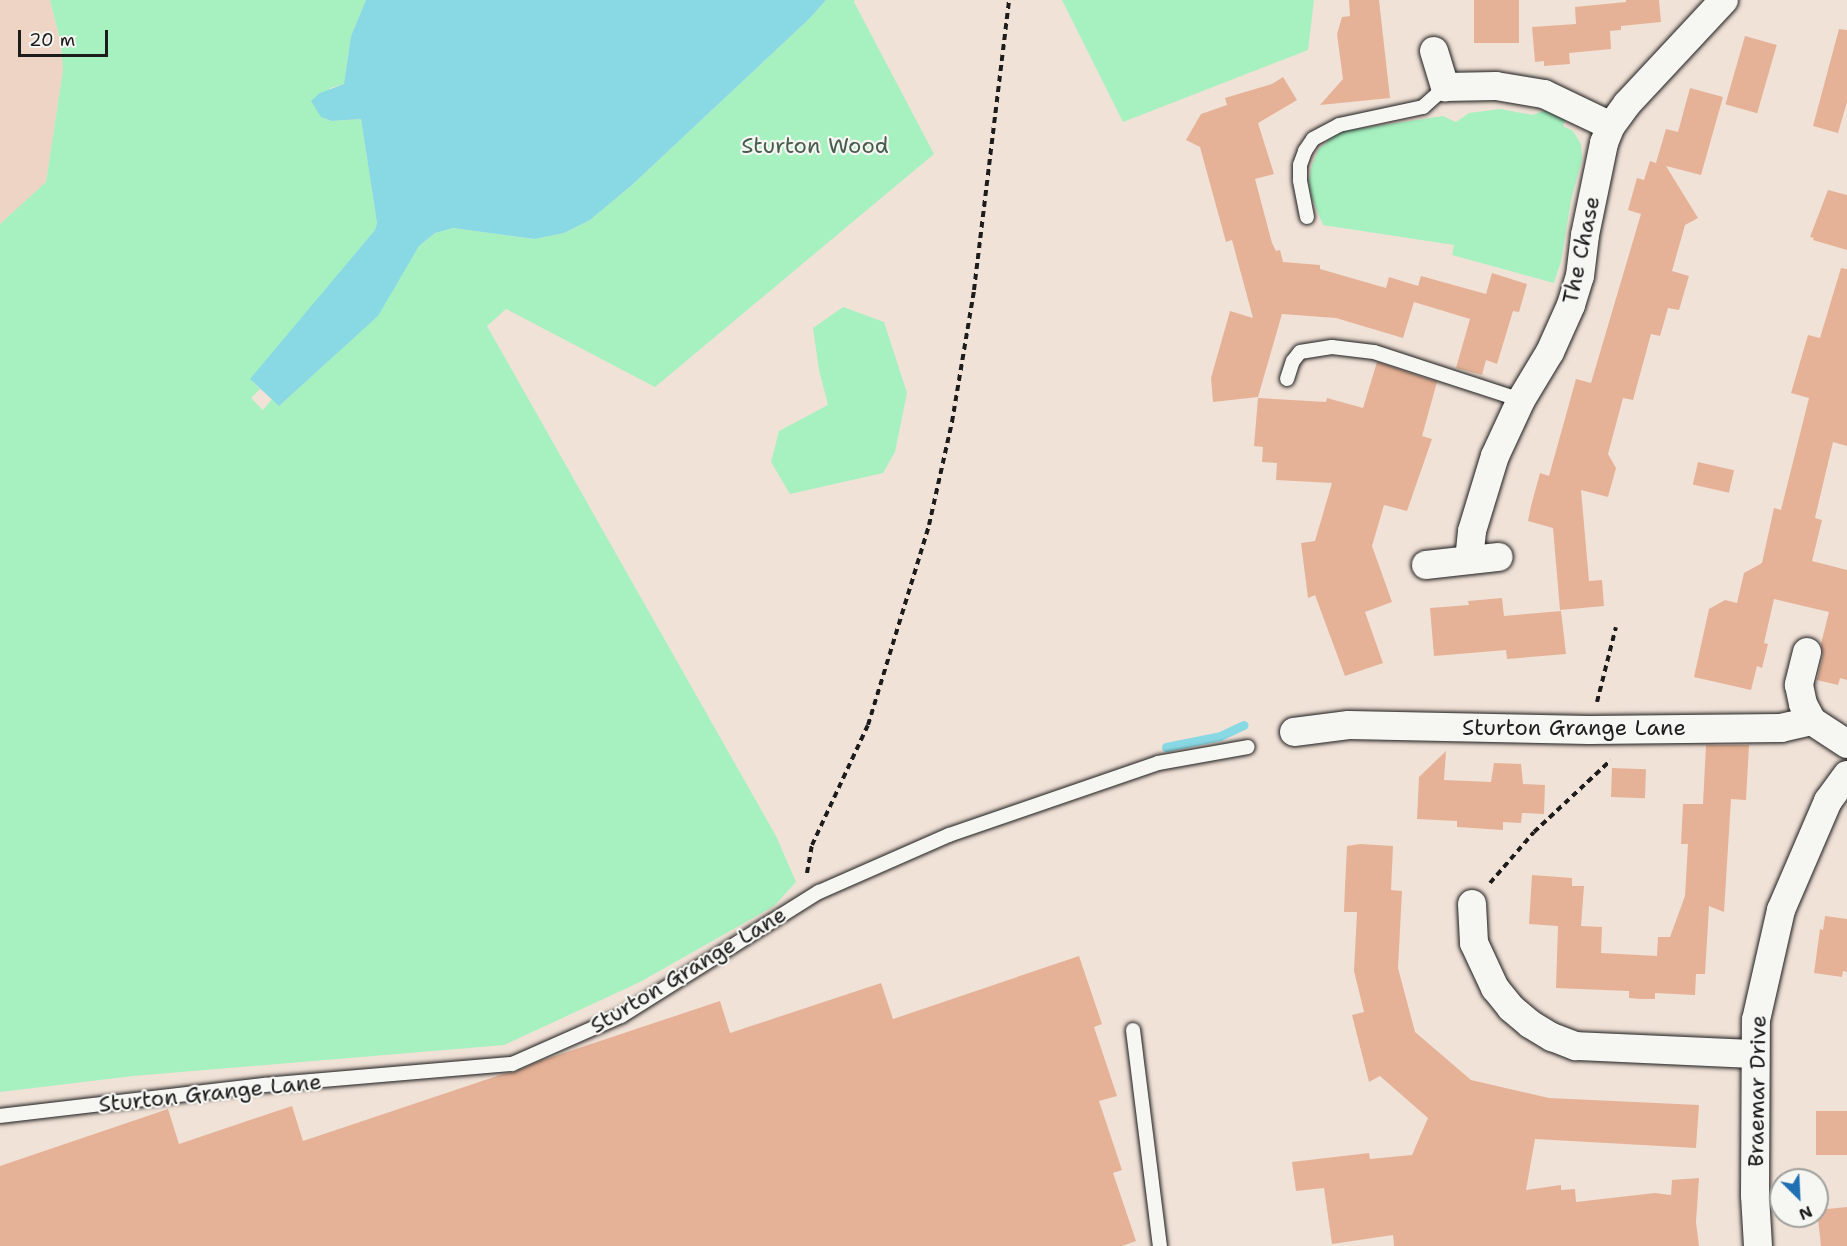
<!DOCTYPE html>
<html>
<head>
<meta charset="utf-8">
<style>
	body { margin:0 }
	#map { position:relative; width:1847px; height:1246px; overflow:hidden; background:#f1e2d7; font-family:"Shantell Sans",sans-serif }
	div>[style] { position:absolute }
	.built>* { inset:0; background:#edd4c4 }
	.green>* { inset:0; background:#a7f1c0 }
	.water>* { inset:0; background:#89d9e5 }
	.stream>* { height:9px; margin:-4.5px; padding:0 4.5px; transform-origin:4.5px; border-radius:4.5px; background:#89d9e5 }
	.building>* { inset:0; background:#e5b297; transform-origin:0 0 }
	.path>* { height:4px; margin-top:-2px; transform-origin:0; background:repeating-linear-gradient(90deg,#1c1c1c 0 6px,transparent 0 10.5px) }
	.roads { filter:drop-shadow(0 0 2px #1c1c1c) drop-shadow(0 0 2px #1c1c1c) }
	.service>* { height:14px; margin:-7px; padding:0 7px; transform-origin:7px; border-radius:7px; background:#f6f6f2 }
	.minor>* { height:28px; margin:-14px; padding:0 14px; transform-origin:14px; border-radius:14px; background:#f6f6f2 }
	span { translate:-50% -50%; white-space:nowrap; text-align:center; line-height:1.15; -webkit-text-stroke:4.5px #f6f6f2; paint-order:stroke }
	.park-label { font-size:22px; color:#465c4d }
	.street-label { font-size:22px; color:#1c1c1c }
	.north { position:absolute; left:1769px; top:1168px; width:60px; height:60px; box-sizing:border-box; background:#f6f6f2; border:2px solid #9f9f9c; border-radius:50%; rotate:156deg; font-size:16px; font-weight:700; line-height:24px; text-align:center; color:#1c1c1c }
	.north::after { content:''; display:block; margin:auto; width:21px; height:27px; background:#1f6fb2; clip-path:polygon(50% 0,100% 100%,50% 72%,0 100%) }
	.scale { position:absolute; left:18px; top:30px; width:90px; height:27px; box-sizing:border-box; border:3px solid #1c1c1c; border-top:0; padding-left:8px; font-size:18px; line-height:21px; white-space:nowrap; color:#1c1c1c; -webkit-text-stroke:4px #f6f6f2; paint-order:stroke }
</style>
</head>
<body>
<div id="map">
	<div class="built">
		<div style="clip-path:polygon(0 0,50px 0,61px 44px,63px 70px,46px 182px,0 224px)"></div>
	</div>
	<div class="green">
		<div style="clip-path:polygon(50px 0,366px 0,351px 36px,344px 84px,330px 88px,321px 117px,332px 121px,361px 119px,377px 223px,375px 230px,251px 380px,260px 389px,251px 398px,263px 410px,272px 399px,280px 405px,377px 316px,419px 246px,435px 233px,453px 228px,535px 239px,564px 233px,590px 220px,632px 185px,809px 19px,826px 0,855px 0,854px 2px,934px 154px,655px 387px,506px 309px,487px 326px,776px 836px,796px 882px,774px 906px,640px 982px,504px 1045px,133px 1076px,0 1092px,0 224px,46px 182px,63px 70px,61px 44px)"></div>
		<div style="clip-path:polygon(1062px 0,1314px 0,1308px 50px,1123px 122px)"></div>
		<div style="clip-path:polygon(1500px 109px,1533px 115px,1545px 110px,1565px 120px,1563px 126px,1573px 131px,1581px 144px,1582px 159px,1571px 200px,1561px 261px,1554px 283px,1452px 255px,1454px 245px,1323px 225px,1311px 196px,1309px 181px,1312px 165px,1318px 150px,1330px 139px,1344px 131px,1443px 116px,1456px 122px,1469px 113px)"></div>
		<div style="clip-path:polygon(843px 307px,884px 322px,907px 393px,895px 452px,883px 473px,790px 494px,771px 462px,779px 431px,828px 405px,819px 370px,813px 328px)"></div>
	</div>
	<div class="water">
		<div style="clip-path:polygon(366px 0,826px 0,809px 19px,632px 185px,590px 220px,564px 233px,535px 239px,453px 228px,435px 233px,419px 246px,378px 316px,279px 406px,250px 379px,375px 230px,377px 223px,361px 119px,332px 121px,321px 117px,311px 101px,320px 93px,344px 84px,351px 36px)"></div>
	</div>
	<div class="stream">
		<div style="left:1166px;top:747px;width:55px;rotate:-11.5deg"></div>
		<div style="left:1220px;top:736px;width:26px;rotate:-25deg"></div>
	</div>
	<div class="building">
		<div style="clip-path:polygon(1349px 0,1379px 0,1390px 98px,1320px 105px,1343px 79px,1337px 34px,1342px 17px,1350px 16px)"></div>
		<div style="left:1474px;top:0;width:45px;height:43px"></div>
		<div style="clip-path:polygon(1626px 0,1659px 0,1661px 22px,1621px 26px,1621px 30px,1610px 31px,1611px 49px,1569px 53px,1570px 64px,1544px 66px,1544px 61px,1535px 62px,1532px 27px,1576px 24px,1575px 7px,1626px 2px)"></div>
		<div style="clip-path:polygon(1839px 29px,1847px 30px,1847px 102px,1838px 133px,1813px 126px)"></div>
		<div style="left:1745px;top:36px;width:33px;height:71px;rotate:16deg"></div>
		<div style="clip-path:polygon(1283px 77px,1297px 100px,1258px 123px,1274px 174px,1255px 179px,1272px 243px,1276px 251px,1280px 250px,1283px 262px,1320px 265px,1320px 269px,1386px 288px,1389px 277px,1418px 286px,1421px 276px,1486px 294px,1492px 273px,1527px 284px,1519px 312px,1513px 311px,1497px 364px,1486px 360px,1482px 375px,1456px 368px,1470px 319px,1414px 302px,1403px 338px,1336px 318px,1282px 314px,1258px 397px,1213px 402px,1211px 378px,1230px 311px,1253px 318px,1232px 240px,1226px 242px,1200px 147px,1186px 140px,1201px 114px,1227px 105px,1225px 98px,1272px 84px)"></div>
		<div style="clip-path:polygon(1690px 88px,1723px 97px,1701px 175px,1666px 166px,1698px 218px,1685px 225px,1672px 271px,1689px 276px,1679px 310px,1668px 308px,1660px 336px,1651px 334px,1633px 400px,1623px 398px,1608px 454px,1616px 468px,1608px 497px,1581px 490px,1589px 581px,1602px 580px,1604px 606px,1560px 610px,1553px 528px,1528px 521px,1531px 506px,1540px 473px,1549px 476px,1576px 379px,1591px 383px,1641px 214px,1628px 210px,1637px 178px,1644px 180px,1650px 161px,1656px 163px,1666px 129px,1678px 132px)"></div>
		<div style="clip-path:polygon(1828px 190px,1847px 195px,1847px 250px,1813px 240px,1814px 238px,1810px 237px)"></div>
		<div style="clip-path:polygon(1841px 268px,1847px 269px,1847px 446px,1833px 442px,1815px 518px,1822px 520px,1812px 561px,1847px 570px,1847px 680px,1840px 678px,1838px 685px,1817px 680px,1823px 656px,1821px 644px,1829px 612px,1774px 599px,1764px 643px,1768px 644px,1762px 668px,1757px 666px,1751px 690px,1694px 677px,1709px 609px,1725px 600px,1737px 603px,1744px 573px,1762px 563px,1774px 508px,1781px 510px,1809px 398px,1791px 393px,1808px 335px,1820px 338px)"></div>
		<div style="clip-path:polygon(1377px 362px,1437px 382px,1422px 436px,1432px 439px,1407px 511px,1384px 505px,1372px 546px,1392px 602px,1365px 612px,1383px 663px,1345px 676px,1315px 595px,1308px 598px,1301px 543px,1315px 541px,1332px 483px,1276px 480px,1277px 463px,1262px 462px,1263px 447px,1254px 446px,1258px 398px,1326px 402px,1327px 398px,1363px 408px)"></div>
		<div style="left:1698px;top:462px;width:37px;height:23px;rotate:13deg"></div>
		<div style="clip-path:polygon(1502px 598px,1504px 616px,1561px 611px,1566px 654px,1507px 659px,1506px 650px,1434px 656px,1430px 608px,1469px 605px,1468px 601px)"></div>
		<div style="clip-path:polygon(1706px 745px,1749px 745px,1746px 800px,1731px 799px,1724px 912px,1709px 906px,1705px 974px,1696px 974px,1695px 995px,1655px 993px,1655px 999px,1642px 999px,1629px 998px,1629px 991px,1556px 988px,1558px 926px,1529px 924px,1532px 875px,1572px 878px,1572px 886px,1584px 886px,1581px 926px,1602px 927px,1601px 953px,1657px 956px,1658px 937px,1670px 937px,1685px 896px,1688px 844px,1681px 844px,1683px 804px,1703px 804px)"></div>
		<div style="clip-path:polygon(1446px 751px,1444px 780px,1491px 782px,1494px 763px,1521px 764px,1523px 784px,1545px 785px,1544px 814px,1522px 813px,1521px 823px,1503px 822px,1503px 830px,1457px 827px,1457px 821px,1417px 819px,1419px 777px)"></div>
		<div style="left:1612px;top:768px;width:34px;height:29px;rotate:2deg"></div>
		<div style="clip-path:polygon(1360px 844px,1393px 846px,1391px 890px,1402px 891px,1398px 968px,1415px 1032px,1471px 1080px,1549px 1098px,1699px 1105px,1696px 1148px,1535px 1139px,1526px 1190px,1561px 1185px,1561px 1190px,1575px 1189px,1576px 1202px,1655px 1193px,1671px 1195px,1672px 1180px,1699px 1178px,1696px 1222px,1699px 1246px,1394px 1246px,1393px 1235px,1332px 1244px,1324px 1188px,1296px 1191px,1292px 1162px,1369px 1153px,1370px 1159px,1412px 1155px,1428px 1118px,1380px 1076px,1369px 1082px,1352px 1015px,1364px 1012px,1354px 971px,1357px 912px,1344px 912px,1345px 887px,1347px 846px)"></div>
		<div style="clip-path:polygon(1825px 916px,1847px 919px,1847px 972px,1843px 971px,1842px 977px,1814px 973px,1820px 929px,1823px 930px)"></div>
		<div style="clip-path:polygon(1079px 956px,1102px 1024px,1094px 1027px,1117px 1096px,1099px 1101px,1122px 1170px,1113px 1173px,1136px 1241px,1122px 1246px,0 1246px,0 1166px,168px 1109px,179px 1144px,292px 1106px,303px 1141px,503px 1074px,515px 1072px,540px 1061px,720px 1001px,730px 1033px,881px 983px,893px 1019px)"></div>
		<div style="left:1816px;top:1111px;width:31px;height:44px"></div>
		<div style="clip-path:polygon(1847px 1207px,1847px 1246px,1821px 1246px,1817px 1210px)"></div>
	</div>
	<div class="path">
		<div style="left:1597px;top:702px;width:77px;rotate:-75.8deg"></div>
		<div style="left:807px;top:873px;width:28px;rotate:-80deg"></div>
		<div style="left:812px;top:845px;width:132px;rotate:-65deg"></div>
		<div style="left:868px;top:725px;width:209px;rotate:-73deg"></div>
		<div style="left:929px;top:525px;width:106px;rotate:-77.4deg"></div>
		<div style="left:952px;top:422px;width:134px;rotate:-80.5deg"></div>
		<div style="left:974px;top:290px;width:292px;rotate:-83.1deg"></div>
		<div style="left:1490px;top:883px;width:67px;rotate:-49.2deg"></div>
		<div style="left:1534px;top:832px;width:105px;rotate:-43.1deg"></div>
	</div>
	<div class="roads">
		<div class="service">
			<div style="left:1307px;top:217px;width:38px;rotate:-101deg"></div>
			<div style="left:1300px;top:180px;width:15px;rotate:-90deg"></div>
			<div style="left:1300px;top:165px;width:15px;rotate:-70deg"></div>
			<div style="left:1305px;top:151px;width:14px;rotate:-56deg"></div>
			<div style="left:1313px;top:139px;width:30px;rotate:-28deg"></div>
			<div style="left:1339px;top:125px;width:86px;rotate:-12.1deg"></div>
			<div style="left:1423px;top:107px;width:30px;rotate:-42deg"></div>
			<div style="left:1287px;top:379px;width:19px;rotate:-72deg"></div>
			<div style="left:1293px;top:361px;width:11px;rotate:-52deg"></div>
			<div style="left:1300px;top:352px;width:32px;rotate:-9deg"></div>
			<div style="left:1332px;top:347px;width:42px;rotate:6.8deg"></div>
			<div style="left:1374px;top:352px;width:155px;rotate:18.1deg"></div>
			<div style="left:1133px;top:1030px;width:218px;rotate:82.9deg"></div>
			<div style="left:0;top:1116px;width:267px;rotate:-6.7deg"></div>
			<div style="left:265px;top:1085px;width:248px;rotate:-4.9deg"></div>
			<div style="left:512px;top:1064px;width:119px;rotate:-23.8deg"></div>
			<div style="left:621px;top:1016px;width:234px;rotate:-32.1deg"></div>
			<div style="left:819px;top:892px;width:142px;rotate:-23.7deg"></div>
			<div style="left:949px;top:835px;width:221px;rotate:-19deg"></div>
			<div style="left:1158px;top:763px;width:91px;rotate:-10.1deg"></div>
		</div>
		<div class="minor">
			<div style="left:1434px;top:51px;width:38px;rotate:73deg"></div>
			<div style="left:1445px;top:87px;width:51px;rotate:-1.1deg"></div>
			<div style="left:1496px;top:86px;width:49px;rotate:9.5deg"></div>
			<div style="left:1544px;top:94px;width:74px;rotate:25.5deg"></div>
			<div style="left:1469px;top:560px;width:29px;rotate:-84deg"></div>
			<div style="left:1472px;top:531px;width:78px;rotate:-73deg"></div>
			<div style="left:1495px;top:456px;width:62px;rotate:-65.1deg"></div>
			<div style="left:1521px;top:400px;width:56px;rotate:-58.9deg"></div>
			<div style="left:1550px;top:352px;width:51px;rotate:-65.9deg"></div>
			<div style="left:1571px;top:305px;width:30px;rotate:-73deg"></div>
			<div style="left:1580px;top:276px;width:41px;rotate:-83deg"></div>
			<div style="left:1585px;top:235px;width:94px;rotate:-78.3deg"></div>
			<div style="left:1604px;top:143px;width:18px;rotate:-68deg"></div>
			<div style="left:1611px;top:126px;width:27px;rotate:-54deg"></div>
			<div style="left:1627px;top:104px;width:142px;rotate:-47deg"></div>
			<div style="left:1426px;top:565px;width:73px;rotate:-6.3deg"></div>
			<div style="left:1807px;top:652px;width:34px;rotate:104deg"></div>
			<div style="left:1799px;top:685px;width:19px;rotate:78deg"></div>
			<div style="left:1803px;top:704px;width:19px;rotate:62deg"></div>
			<div style="left:1294px;top:732px;width:55px;rotate:-7.3deg"></div>
			<div style="left:1349px;top:725px;width:240px;rotate:1.2deg"></div>
			<div style="left:1589px;top:730px;width:192px;rotate:-0.6deg"></div>
			<div style="left:1781px;top:728px;width:32px;rotate:-13deg"></div>
			<div style="left:1812px;top:721px;width:42px;rotate:33.3deg"></div>
			<div style="left:1472px;top:904px;width:39px;rotate:87deg"></div>
			<div style="left:1474px;top:943px;width:50px;rotate:65deg"></div>
			<div style="left:1495px;top:988px;width:26px;rotate:51deg"></div>
			<div style="left:1511px;top:1008px;width:25px;rotate:40deg"></div>
			<div style="left:1530px;top:1024px;width:26px;rotate:31deg"></div>
			<div style="left:1552px;top:1037px;width:26px;rotate:21deg"></div>
			<div style="left:1576px;top:1046px;width:179px;rotate:2.6deg"></div>
			<div style="left:1758px;top:1246px;width:51px;rotate:-93.4deg"></div>
			<div style="left:1755px;top:1195px;width:175px;rotate:-89.7deg"></div>
			<div style="left:1756px;top:1020px;width:113px;rotate:-77.2deg"></div>
			<div style="left:1781px;top:910px;width:119px;rotate:-66.7deg"></div>
			<div style="left:1828px;top:801px;width:32px;rotate:-54deg"></div>
		</div>
	</div>
	<div class="park-label">
		<span style="left:815px;top:146px">Sturton Wood</span>
	</div>
	<div class="street-label">
		<span style="left:1581px;top:250px;rotate:-78deg">The Chase</span>
		<span style="left:1574px;top:728px">Sturton Grange Lane</span>
		<span style="left:688px;top:970px;rotate:-31deg">Sturton Grange Lane</span>
		<span style="left:1757px;top:1091px;rotate:-89deg">Braemar Drive</span>
		<span style="left:210px;top:1093px;rotate:-6deg">Sturton Grange Lane</span>
	</div>
	<div class="north">N</div>
	<div class="scale">20 m</div>
</div>
</body>
</html>
